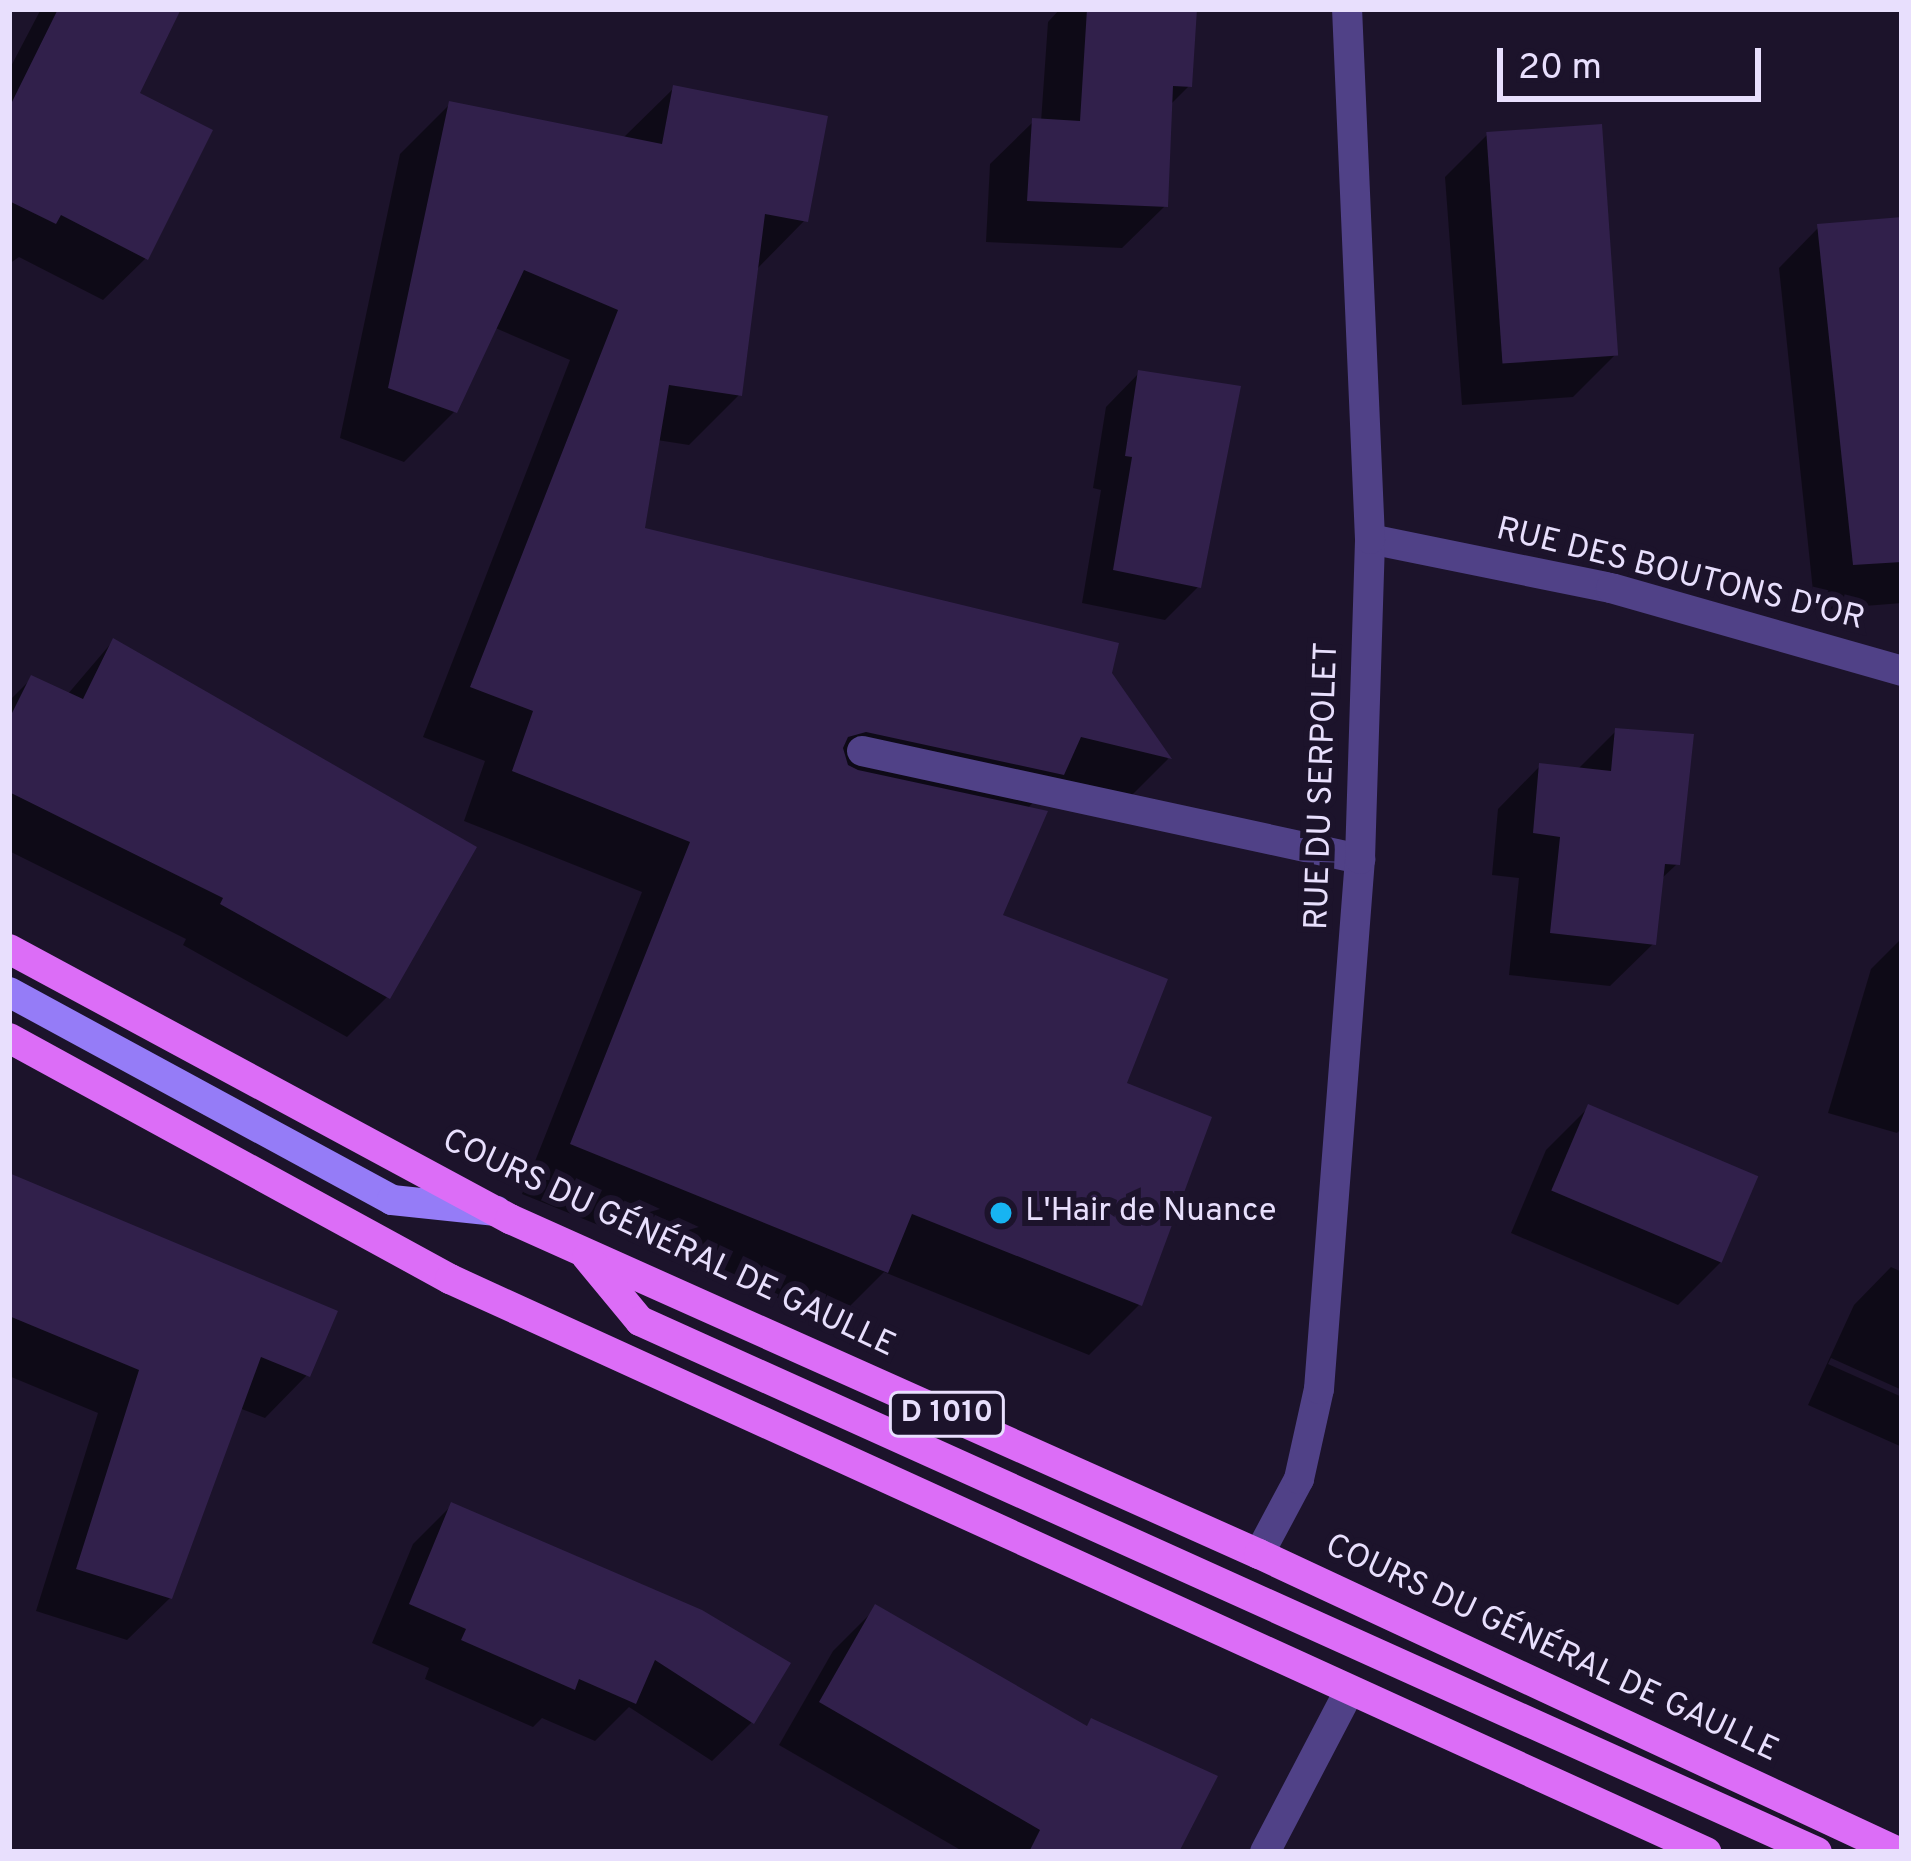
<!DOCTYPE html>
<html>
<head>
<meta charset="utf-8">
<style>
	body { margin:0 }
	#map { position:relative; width:1911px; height:1861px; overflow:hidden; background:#1c132b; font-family:Overpass,sans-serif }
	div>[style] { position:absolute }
	.shadow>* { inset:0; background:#0007 }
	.building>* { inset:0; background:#31204b; transform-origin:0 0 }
	.lane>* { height:30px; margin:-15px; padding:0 15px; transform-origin:15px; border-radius:15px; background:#504187 }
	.street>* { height:30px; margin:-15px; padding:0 15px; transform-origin:15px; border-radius:15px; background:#504187 }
	.secondary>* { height:30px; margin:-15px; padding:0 15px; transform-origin:15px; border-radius:15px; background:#957cf7 }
	.primary>* { height:30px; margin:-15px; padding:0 15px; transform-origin:15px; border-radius:15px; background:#dc6df7 }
	.dots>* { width:33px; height:33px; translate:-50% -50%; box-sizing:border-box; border:6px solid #1c132b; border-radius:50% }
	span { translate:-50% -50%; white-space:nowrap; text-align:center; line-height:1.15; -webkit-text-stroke:12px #1c132b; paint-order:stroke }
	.shield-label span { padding:3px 9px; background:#1c132b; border:3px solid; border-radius:9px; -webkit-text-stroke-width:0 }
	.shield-label { font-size:30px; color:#e8dffd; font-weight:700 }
	.street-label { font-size:33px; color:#e8dffd }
	.poi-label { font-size:33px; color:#e8dffd }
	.left { translate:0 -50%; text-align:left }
	.frame { position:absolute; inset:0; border:12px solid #e8dffd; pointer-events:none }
	.scale { position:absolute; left:1497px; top:48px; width:264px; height:54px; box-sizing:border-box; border:6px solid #e8dffd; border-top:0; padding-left:15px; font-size:36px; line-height:42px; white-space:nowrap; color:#e8dffd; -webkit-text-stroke:9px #1c132b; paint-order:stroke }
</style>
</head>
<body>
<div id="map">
	<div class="shadow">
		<div style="clip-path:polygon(41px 9px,160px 9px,136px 95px,146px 258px,103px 300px,19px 257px,9px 264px,9px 70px)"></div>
		<div style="clip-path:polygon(1060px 9px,1194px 9px,1189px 86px,1169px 106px,1165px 206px,1122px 248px,986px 242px,990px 164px,1033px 122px,1041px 122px,1048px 22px)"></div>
		<div style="clip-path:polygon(674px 88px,805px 220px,755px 271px,739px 395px,689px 445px,657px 440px,642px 530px,1109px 673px,1168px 759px,1119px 808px,1045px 790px,1026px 810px,999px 916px,1123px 1085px,1139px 1305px,1089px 1355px,884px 1272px,835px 1321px,522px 1194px,642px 892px,464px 821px,485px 761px,423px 737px,570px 360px,493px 327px,454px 412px,404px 462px,340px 438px,400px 154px,450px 104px,622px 139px)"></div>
		<div style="clip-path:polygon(1487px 135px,1616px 354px,1573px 397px,1462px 405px,1445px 177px)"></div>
		<div style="clip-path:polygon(1902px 220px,1902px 603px,1815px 610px,1779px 268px,1819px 227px)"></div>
		<div style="clip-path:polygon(1139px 373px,1198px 587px,1165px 620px,1082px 603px,1101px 490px,1093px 488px,1106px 407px)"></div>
		<div style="clip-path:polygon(113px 641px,387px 997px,347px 1037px,183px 945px,186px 939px,9px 851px,9px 701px,32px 678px,67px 695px)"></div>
		<div style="clip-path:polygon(1616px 731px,1677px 864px,1660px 880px,1653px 944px,1610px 986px,1509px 975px,1519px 878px,1492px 875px,1498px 809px,1540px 766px,1577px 770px)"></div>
		<div style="clip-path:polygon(1902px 938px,1902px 1128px,1897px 1133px,1828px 1113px,1871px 969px)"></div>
		<div style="clip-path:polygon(1589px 1107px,1721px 1262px,1678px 1305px,1511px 1233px,1546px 1150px)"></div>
		<div style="clip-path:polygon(9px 1176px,307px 1375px,265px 1418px,239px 1408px,170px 1598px,127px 1640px,36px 1611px,98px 1413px,9px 1376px)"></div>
		<div style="clip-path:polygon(1891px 1267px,1902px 1272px,1902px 1390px,1831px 1358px,1828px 1364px,1902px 1397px,1902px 1447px,1808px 1405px,1854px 1305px)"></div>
		<div style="clip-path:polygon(452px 1505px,787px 1664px,751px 1723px,712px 1761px,629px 1707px,595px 1741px,542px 1718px,533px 1727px,425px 1679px,429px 1668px,372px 1643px,413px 1544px)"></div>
		<div style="clip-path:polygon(876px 1608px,1176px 1852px,964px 1852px,779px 1745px,833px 1651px)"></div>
	</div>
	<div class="building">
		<div style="clip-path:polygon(58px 9px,181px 9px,140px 93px,213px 130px,148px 260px,61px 215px,56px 224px,9px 201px,9px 108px)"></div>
		<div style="clip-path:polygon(1087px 9px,1197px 9px,1192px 87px,1173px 86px,1168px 207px,1027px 201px,1032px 118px,1080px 121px)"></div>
		<div style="clip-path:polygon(673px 85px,828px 116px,808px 222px,765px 214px,742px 396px,669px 385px,645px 528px,1119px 643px,1112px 673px,1172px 759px,1081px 737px,1064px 775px,866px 732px,848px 737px,843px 748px,848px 765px,858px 770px,1048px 811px,1003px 915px,1168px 979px,1127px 1083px,1212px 1117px,1142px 1306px,912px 1214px,888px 1273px,570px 1144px,690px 842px,512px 771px,533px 711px,470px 687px,618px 310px,524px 270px,457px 413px,388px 388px,449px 101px,662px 144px)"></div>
		<div style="left:1602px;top:124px;width:232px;height:116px;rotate:86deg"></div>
		<div style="clip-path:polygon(1902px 217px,1902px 562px,1853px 565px,1817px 224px)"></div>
		<div style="clip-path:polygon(1138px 370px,1241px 386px,1201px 588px,1113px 570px,1132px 457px,1125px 456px)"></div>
		<div style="clip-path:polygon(113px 638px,477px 847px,390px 999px,220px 904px,223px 898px,9px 792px,9px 719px,31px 675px,83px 699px)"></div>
		<div style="clip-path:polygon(1615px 728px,1694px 734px,1680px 865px,1665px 864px,1656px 945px,1550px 933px,1560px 837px,1533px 833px,1539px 763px,1611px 771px)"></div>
		<div style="left:1588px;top:1104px;width:185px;height:94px;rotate:23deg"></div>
		<div style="clip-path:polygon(9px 1173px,338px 1311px,310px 1377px,261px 1357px,172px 1599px,76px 1569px,139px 1370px,9px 1316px)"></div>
		<div style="clip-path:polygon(451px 1502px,702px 1610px,791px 1663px,754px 1724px,655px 1660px,636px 1704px,579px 1679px,575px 1690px,461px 1640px,466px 1629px,409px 1604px)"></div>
		<div style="clip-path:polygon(875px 1604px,1087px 1726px,1091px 1718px,1218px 1776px,1179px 1852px,1029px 1852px,1040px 1830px,819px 1702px)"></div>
	</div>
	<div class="lane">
		<div style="left:862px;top:751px;width:510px;rotate:12.24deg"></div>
		<div style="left:1265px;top:1852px;width:182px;rotate:-62.4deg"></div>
	</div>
	<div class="street">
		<div style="left:1370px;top:539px;width:246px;rotate:11.5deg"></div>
		<div style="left:1611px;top:588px;width:303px;rotate:15.9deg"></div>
		<div style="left:1259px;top:1554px;width:85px;rotate:-61.9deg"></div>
		<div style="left:1299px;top:1479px;width:92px;rotate:-77.5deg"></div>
		<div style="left:1319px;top:1389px;width:532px;rotate:-85.58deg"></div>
		<div style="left:1360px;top:859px;width:320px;rotate:-88.2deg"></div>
		<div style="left:1370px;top:539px;width:530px;rotate:-92.48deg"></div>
	</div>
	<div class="secondary">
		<div style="left:9px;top:992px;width:436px;rotate:28.5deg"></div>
		<div style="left:392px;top:1200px;width:105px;rotate:6deg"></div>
	</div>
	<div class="primary">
		<div style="left:9px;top:949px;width:569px;rotate:28.32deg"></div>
		<div style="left:510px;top:1219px;width:821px;rotate:24.1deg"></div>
		<div style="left:1259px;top:1554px;width:705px;rotate:25deg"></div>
		<div style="left:9px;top:1038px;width:503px;rotate:28.66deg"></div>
		<div style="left:450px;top:1279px;width:1381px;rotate:24.52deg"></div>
		<div style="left:587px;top:1257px;width:83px;rotate:50.4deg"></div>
		<div style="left:640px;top:1321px;width:1291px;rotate:24.28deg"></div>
	</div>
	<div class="dots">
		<div style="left:1001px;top:1213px;background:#17b4f2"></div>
	</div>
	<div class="shield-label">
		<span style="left:947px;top:1414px">D 1010</span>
	</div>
	<div class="street-label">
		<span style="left:1680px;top:576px;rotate:14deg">RUE DES BOUTONS D'OR</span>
		<span style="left:1324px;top:786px;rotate:-88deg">RUE DU SERPOLET</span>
		<span style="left:668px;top:1245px;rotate:25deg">COURS DU GÉNÉRAL DE GAULLE</span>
		<span style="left:1551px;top:1650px;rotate:25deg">COURS DU GÉNÉRAL DE GAULLE</span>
	</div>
	<div class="poi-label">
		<span class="left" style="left:1025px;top:1213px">L'Hair de Nuance</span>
	</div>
	<div class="frame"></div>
	<div class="scale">20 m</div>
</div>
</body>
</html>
